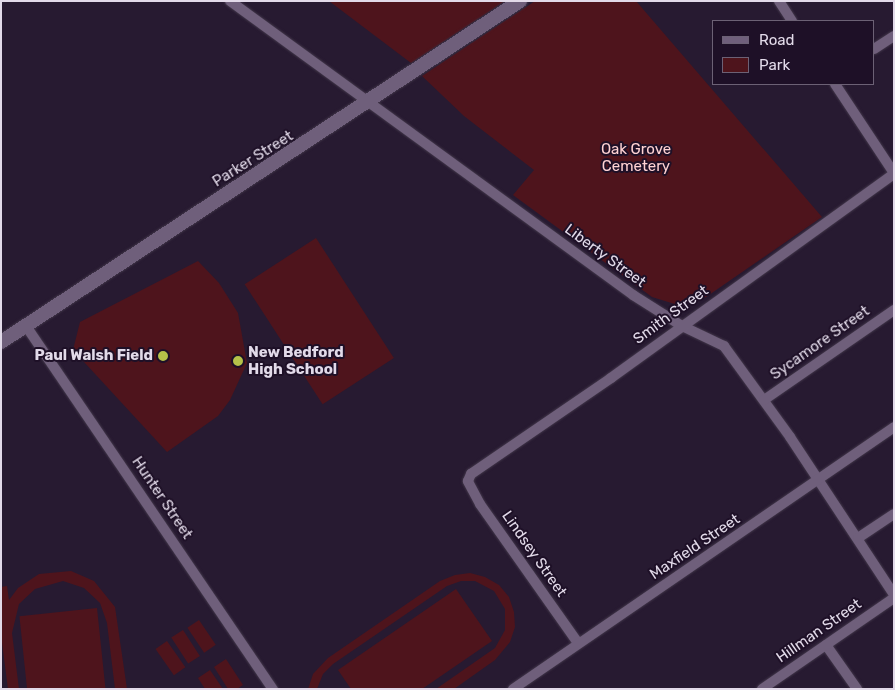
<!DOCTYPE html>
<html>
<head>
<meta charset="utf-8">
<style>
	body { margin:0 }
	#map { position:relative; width:895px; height:690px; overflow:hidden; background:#271a31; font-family:Rubik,sans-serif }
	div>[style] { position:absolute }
	.green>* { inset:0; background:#4e141c; transform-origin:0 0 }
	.roads { filter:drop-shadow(0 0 1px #42374a) drop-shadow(0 0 1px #42374a) }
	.minor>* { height:10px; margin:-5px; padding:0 5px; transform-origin:5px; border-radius:5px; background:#6f5f7b }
	.secondary>* { height:14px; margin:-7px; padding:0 7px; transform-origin:7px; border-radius:7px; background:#6f5f7b }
	.dots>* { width:14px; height:14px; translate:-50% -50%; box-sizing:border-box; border:2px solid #1e1027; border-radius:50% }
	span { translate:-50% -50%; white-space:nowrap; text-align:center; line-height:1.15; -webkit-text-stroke:4px #1e1027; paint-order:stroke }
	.park-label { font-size:15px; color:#ffd2d3 }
	.street-label { font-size:15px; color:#e2dae9 }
	.poi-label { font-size:15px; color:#e2dae9; font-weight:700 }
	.left { translate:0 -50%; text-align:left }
	.right { translate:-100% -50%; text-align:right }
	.frame { position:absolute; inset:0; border:2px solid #e2dae9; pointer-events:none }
	.legend { position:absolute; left:712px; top:20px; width:162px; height:65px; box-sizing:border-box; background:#1e1027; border:1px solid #6c6175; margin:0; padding:6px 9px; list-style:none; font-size:15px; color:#e2dae9 }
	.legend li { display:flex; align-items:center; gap:10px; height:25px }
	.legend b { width:25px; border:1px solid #6c6175 }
</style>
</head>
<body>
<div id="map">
	<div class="green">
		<div style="clip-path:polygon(329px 1px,505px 1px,411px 63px)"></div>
		<div style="clip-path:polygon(535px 1px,636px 1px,822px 217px,706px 297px,678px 305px,652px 297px,513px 195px,534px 170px,464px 116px,422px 76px)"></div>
		<div style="left:316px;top:238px;width:143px;height:85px;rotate:57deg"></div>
		<div style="clip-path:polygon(198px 261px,219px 283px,238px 313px,247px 363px,230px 400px,218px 416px,167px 452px,73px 350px,80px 322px)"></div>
		<div style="clip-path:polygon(71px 571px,94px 581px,115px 607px,127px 689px,115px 689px,107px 623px,100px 603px,84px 588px,63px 581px,35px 589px,19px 604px,12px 633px,19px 689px,8px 689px,1px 635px,1px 587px,7px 586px,9px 600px,18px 588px,39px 574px)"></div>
		<div style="clip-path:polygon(470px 573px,485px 577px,499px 585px,509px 597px,514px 612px,515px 627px,510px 642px,495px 660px,454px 689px,436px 689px,495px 648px,505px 630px,505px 609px,494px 591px,475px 581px,461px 581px,447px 586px,333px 664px,323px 674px,317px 689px,308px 689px,313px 674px,328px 658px,440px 581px,455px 575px)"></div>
		<div style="clip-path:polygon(456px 589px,492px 641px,422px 689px,351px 689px,338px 670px)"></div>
		<div style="left:97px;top:608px;width:81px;height:78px;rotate:84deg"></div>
		<div style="left:199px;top:620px;width:30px;height:14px;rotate:56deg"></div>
		<div style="left:183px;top:630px;width:31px;height:14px;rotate:57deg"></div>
		<div style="left:167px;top:641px;width:32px;height:14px;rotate:55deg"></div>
		<div style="clip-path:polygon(226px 659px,243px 685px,237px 689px,228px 689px,214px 667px)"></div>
		<div style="clip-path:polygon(210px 670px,223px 689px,205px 689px,198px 678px)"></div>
	</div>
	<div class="roads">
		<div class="minor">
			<div style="left:230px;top:1px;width:499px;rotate:36.1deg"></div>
			<div style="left:633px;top:295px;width:58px;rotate:32.3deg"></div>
			<div style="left:682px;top:326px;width:47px;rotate:25.5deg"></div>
			<div style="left:724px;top:346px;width:112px;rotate:54deg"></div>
			<div style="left:790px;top:437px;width:189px;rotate:56.6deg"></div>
			<div style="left:779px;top:1px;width:24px;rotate:57deg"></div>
			<div style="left:874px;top:49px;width:24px;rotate:-33deg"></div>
			<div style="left:835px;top:84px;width:107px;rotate:56.5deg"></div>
			<div style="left:26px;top:326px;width:439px;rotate:55.8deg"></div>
			<div style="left:764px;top:400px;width:158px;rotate:-34.7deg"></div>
			<div style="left:858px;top:538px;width:43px;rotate:-33.7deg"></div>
			<div style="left:578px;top:643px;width:170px;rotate:-125.2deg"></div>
			<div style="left:480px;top:504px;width:26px;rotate:-118deg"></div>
			<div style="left:468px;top:481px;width:8px;rotate:-67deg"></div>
			<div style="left:471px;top:474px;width:170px;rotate:-34.4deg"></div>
			<div style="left:611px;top:378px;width:349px;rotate:-35.8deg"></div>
			<div style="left:826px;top:645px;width:54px;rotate:54.8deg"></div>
			<div style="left:513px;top:689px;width:462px;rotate:-34.5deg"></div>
			<div style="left:762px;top:689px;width:160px;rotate:-34.6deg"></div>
		</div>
		<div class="secondary">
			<div style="left:1px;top:342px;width:621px;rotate:-33.31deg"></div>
		</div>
	</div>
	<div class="dots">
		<div style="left:163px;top:356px;background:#b5c249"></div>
		<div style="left:238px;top:361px;background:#b5c249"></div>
	</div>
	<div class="park-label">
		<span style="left:636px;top:158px">Oak Grove<br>Cemetery</span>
	</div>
	<div class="street-label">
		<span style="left:253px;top:159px;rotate:-32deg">Parker Street</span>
		<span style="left:605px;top:256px;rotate:36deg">Liberty Street</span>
		<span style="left:671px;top:315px;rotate:-36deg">Smith Street</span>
		<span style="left:820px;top:343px;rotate:-35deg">Sycamore Street</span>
		<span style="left:162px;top:498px;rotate:56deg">Hunter Street</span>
		<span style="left:695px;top:547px;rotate:-34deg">Maxfield Street</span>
		<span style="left:534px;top:554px;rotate:55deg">Lindsey Street</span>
		<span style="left:819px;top:631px;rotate:-35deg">Hillman Street</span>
	</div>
	<div class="poi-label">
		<span class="left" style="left:248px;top:361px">New Bedford<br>High School</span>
		<span class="right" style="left:153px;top:356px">Paul Walsh Field</span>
	</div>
	<div class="frame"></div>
	<ul class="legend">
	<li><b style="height:6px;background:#6f5f7b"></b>Road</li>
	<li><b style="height:14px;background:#4e141c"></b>Park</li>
	</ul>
</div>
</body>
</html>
